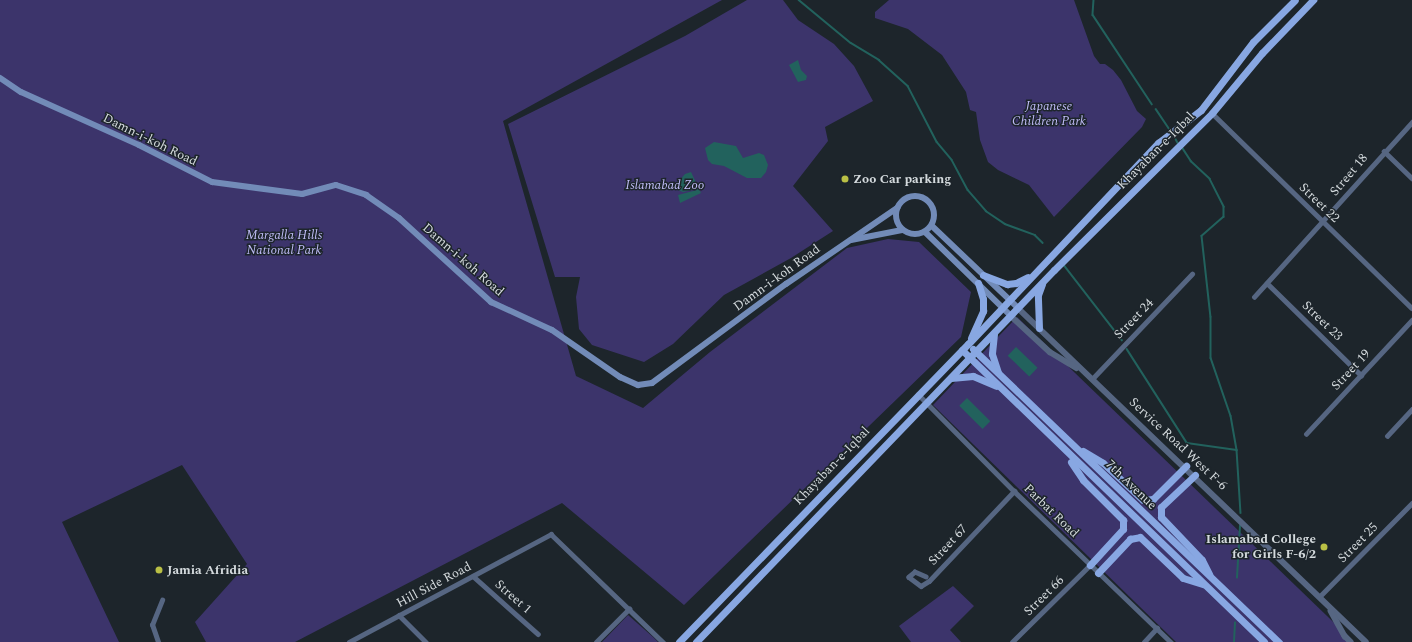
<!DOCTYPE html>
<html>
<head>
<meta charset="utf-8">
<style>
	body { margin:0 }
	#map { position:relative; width:1412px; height:642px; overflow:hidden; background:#1d252b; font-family:Spectral,serif }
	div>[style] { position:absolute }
	.green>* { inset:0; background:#3c346b }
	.water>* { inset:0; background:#22625d; transform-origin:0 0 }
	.stream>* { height:1.5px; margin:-0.75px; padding:0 0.75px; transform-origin:0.75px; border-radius:0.75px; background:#22625d }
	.minor>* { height:4.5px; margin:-2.25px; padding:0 2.25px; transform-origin:2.25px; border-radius:2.25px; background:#566682 }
	.tertiary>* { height:5.5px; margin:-2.75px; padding:0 2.75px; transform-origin:2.75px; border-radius:2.75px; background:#566682 }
	.secondary>* { height:6px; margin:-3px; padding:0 3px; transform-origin:3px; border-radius:3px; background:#728bb8 }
	.secondary>.ring { margin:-3px; padding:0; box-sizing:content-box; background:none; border:6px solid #728bb8; border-radius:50% }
	.primary>* { height:7px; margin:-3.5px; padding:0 3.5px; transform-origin:3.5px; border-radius:3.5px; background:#88a7e2 }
	.dots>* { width:11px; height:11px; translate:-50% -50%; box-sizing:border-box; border:2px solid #1d252b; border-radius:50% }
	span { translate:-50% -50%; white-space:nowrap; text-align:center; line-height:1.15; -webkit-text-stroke:3px #1d252b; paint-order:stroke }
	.park-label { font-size:13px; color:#bfbbf6; font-style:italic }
	.street-label { font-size:13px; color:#d4dadd }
	.poi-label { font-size:13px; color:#d4dadd; font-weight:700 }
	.left { translate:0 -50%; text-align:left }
	.right { translate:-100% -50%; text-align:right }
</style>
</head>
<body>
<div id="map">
	<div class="green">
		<div style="clip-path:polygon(0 0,722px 0,503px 121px,576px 376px,643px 408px,710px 352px,847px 248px,888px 239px,919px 242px,971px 292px,961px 337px,684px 605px,562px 503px,295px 642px,206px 642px,195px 622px,247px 564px,182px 465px,62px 522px,119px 642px,0 642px)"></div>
		<div style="clip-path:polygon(747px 0,783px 0,798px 20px,834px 44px,854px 66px,873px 101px,825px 127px,828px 141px,793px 186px,833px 231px,791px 258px,724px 295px,673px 344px,644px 362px,592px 345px,579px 329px,576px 297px,580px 277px,555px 277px,508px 124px,685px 36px)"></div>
		<div style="clip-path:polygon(889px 0,1074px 0,1094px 56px,1100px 64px,1105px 64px,1113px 70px,1121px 80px,1137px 111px,1146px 119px,1142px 127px,1054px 217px,1029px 185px,998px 170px,988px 162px,980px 140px,976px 112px,970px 110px,966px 92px,942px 55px,908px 29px,875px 18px,875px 12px)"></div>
		<div style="clip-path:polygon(1017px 317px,1354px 642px,1176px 642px,933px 405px)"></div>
		<div style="clip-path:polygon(953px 586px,974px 606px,950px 630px,961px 642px,911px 642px,899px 626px)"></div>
		<div style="clip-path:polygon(628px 615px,653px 637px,658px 642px,602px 642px)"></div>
	</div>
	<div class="water">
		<div style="clip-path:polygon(798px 60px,801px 70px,807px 76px,806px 80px,798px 82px,789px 65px)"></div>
		<div style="clip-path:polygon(714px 142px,736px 146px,743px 158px,759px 153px,764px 155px,768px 165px,766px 172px,761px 178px,747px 178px,724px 166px,712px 164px,708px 160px,705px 148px)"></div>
		<div style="clip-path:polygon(691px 172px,701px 193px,680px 203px,678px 195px,697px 190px,693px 186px,692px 190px,683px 192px,678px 190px,678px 182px,685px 174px)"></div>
		<div style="left:1016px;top:347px;width:30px;height:12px;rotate:44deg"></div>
		<div style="left:967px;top:398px;width:33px;height:11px;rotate:45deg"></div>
	</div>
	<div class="stream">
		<div style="left:799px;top:0;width:67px;rotate:39.6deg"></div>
		<div style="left:851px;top:43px;width:33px;rotate:31deg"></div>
		<div style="left:879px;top:60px;width:39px;rotate:42deg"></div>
		<div style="left:908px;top:86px;width:63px;rotate:62.6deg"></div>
		<div style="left:937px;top:142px;width:23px;rotate:50deg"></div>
		<div style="left:952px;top:160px;width:34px;rotate:62deg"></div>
		<div style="left:968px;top:190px;width:28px;rotate:49deg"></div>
		<div style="left:986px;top:211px;width:23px;rotate:34deg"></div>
		<div style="left:1005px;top:224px;width:32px;rotate:20deg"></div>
		<div style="left:1035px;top:235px;width:11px;rotate:45deg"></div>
		<div style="left:1094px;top:0;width:15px;rotate:94deg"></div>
		<div style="left:1093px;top:15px;width:107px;rotate:56.5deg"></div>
		<div style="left:1156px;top:109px;width:27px;rotate:56deg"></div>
		<div style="left:1173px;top:134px;width:10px;rotate:61deg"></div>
		<div style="left:1182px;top:147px;width:17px;rotate:57deg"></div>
		<div style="left:1191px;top:161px;width:26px;rotate:43deg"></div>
		<div style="left:1210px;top:179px;width:31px;rotate:63deg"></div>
		<div style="left:1224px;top:207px;width:10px;rotate:90deg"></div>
		<div style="left:1224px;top:217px;width:29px;rotate:139deg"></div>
		<div style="left:1202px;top:236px;width:81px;rotate:83.7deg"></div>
		<div style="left:1211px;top:317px;width:41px;rotate:90deg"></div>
		<div style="left:1211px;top:358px;width:61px;rotate:71deg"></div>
		<div style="left:1231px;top:416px;width:35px;rotate:80deg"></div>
		<div style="left:1064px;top:265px;width:95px;rotate:52.3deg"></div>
		<div style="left:1127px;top:349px;width:112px;rotate:57.4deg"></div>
		<div style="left:1187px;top:443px;width:50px;rotate:8deg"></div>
		<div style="left:1237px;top:450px;width:63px;rotate:86.4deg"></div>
		<div style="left:1237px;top:578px;width:52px;rotate:-86.7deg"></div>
		<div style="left:1234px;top:642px;width:19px;rotate:-87deg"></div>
	</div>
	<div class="minor">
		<div style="left:1212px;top:113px;width:279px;rotate:44.3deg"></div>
		<div style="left:1384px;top:151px;width:39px;rotate:44deg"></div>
		<div style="left:1267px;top:283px;width:132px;rotate:44.4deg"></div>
		<div style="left:1254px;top:297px;width:236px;rotate:-47.9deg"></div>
		<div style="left:1092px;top:379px;width:145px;rotate:-46.4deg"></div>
		<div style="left:918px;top:394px;width:136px;rotate:45.3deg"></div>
		<div style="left:1014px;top:491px;width:218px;rotate:43.9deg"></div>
		<div style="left:1306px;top:434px;width:156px;rotate:-47.1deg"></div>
		<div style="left:1387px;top:436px;width:37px;rotate:-47deg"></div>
		<div style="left:473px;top:576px;width:87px;rotate:41.7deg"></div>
		<div style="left:926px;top:577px;width:12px;rotate:-156deg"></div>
		<div style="left:915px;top:572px;width:8px;rotate:140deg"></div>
		<div style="left:909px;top:577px;width:15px;rotate:37deg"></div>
		<div style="left:921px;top:586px;width:9px;rotate:-32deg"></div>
		<div style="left:929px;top:581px;width:124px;rotate:-46.6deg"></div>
		<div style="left:1319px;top:597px;width:132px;rotate:-45.3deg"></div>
		<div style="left:399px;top:615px;width:38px;rotate:45deg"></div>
		<div style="left:158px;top:642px;width:18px;rotate:-109deg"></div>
		<div style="left:152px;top:625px;width:27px;rotate:-68deg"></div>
		<div style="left:349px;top:642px;width:229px;rotate:-28.1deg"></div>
		<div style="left:551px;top:534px;width:156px;rotate:44deg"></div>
		<div style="left:596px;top:642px;width:47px;rotate:-45deg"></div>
		<div style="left:1012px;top:642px;width:110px;rotate:-44.6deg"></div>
		<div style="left:1144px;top:642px;width:19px;rotate:-47deg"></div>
	</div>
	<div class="tertiary">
		<div style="left:1018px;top:308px;width:482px;rotate:43.8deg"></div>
		<div style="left:1011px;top:316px;width:53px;rotate:42.7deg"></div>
		<div style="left:1050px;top:352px;width:31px;rotate:31deg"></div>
		<div style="left:1331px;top:611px;width:29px;rotate:61deg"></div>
		<div style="left:1345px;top:636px;width:8px;rotate:45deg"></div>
	</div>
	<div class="secondary">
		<div style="left:0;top:78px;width:25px;rotate:34deg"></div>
		<div style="left:21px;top:92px;width:129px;rotate:24.2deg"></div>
		<div style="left:139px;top:145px;width:82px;rotate:26.9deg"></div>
		<div style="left:212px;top:182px;width:91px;rotate:7.6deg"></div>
		<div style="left:302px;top:194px;width:35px;rotate:-15deg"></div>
		<div style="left:336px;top:185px;width:32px;rotate:18deg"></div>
		<div style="left:366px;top:195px;width:40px;rotate:34.9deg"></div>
		<div style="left:399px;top:218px;width:125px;rotate:42.4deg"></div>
		<div style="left:491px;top:302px;width:67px;rotate:24.7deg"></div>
		<div style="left:552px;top:330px;width:83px;rotate:34.7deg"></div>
		<div style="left:620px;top:377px;width:20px;rotate:24deg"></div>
		<div style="left:638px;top:385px;width:14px;rotate:-8deg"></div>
		<div style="left:652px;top:383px;width:167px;rotate:-36.5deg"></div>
		<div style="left:786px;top:284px;width:135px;rotate:-34.4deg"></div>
		<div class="ring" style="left:896px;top:196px;width:32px;height:32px"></div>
		<div style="left:932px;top:226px;width:119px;rotate:43.6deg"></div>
		<div style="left:925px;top:232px;width:120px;rotate:44.3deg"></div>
		<div style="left:851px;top:240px;width:52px;rotate:-11.1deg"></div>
	</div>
	<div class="primary">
		<div style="left:983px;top:275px;width:26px;rotate:21deg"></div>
		<div style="left:1007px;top:284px;width:9px;rotate:-6deg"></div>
		<div style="left:1016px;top:283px;width:13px;rotate:-27deg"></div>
		<div style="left:1039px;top:328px;width:33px;rotate:-92deg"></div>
		<div style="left:1038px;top:295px;width:12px;rotate:-70deg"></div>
		<div style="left:994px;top:334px;width:20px;rotate:96deg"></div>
		<div style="left:992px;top:354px;width:19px;rotate:72deg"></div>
		<div style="left:971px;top:338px;width:30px;rotate:-66deg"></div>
		<div style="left:983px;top:311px;width:12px;rotate:-90deg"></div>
		<div style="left:983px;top:299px;width:17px;rotate:-107deg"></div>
		<div style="left:973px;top:349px;width:424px;rotate:43.8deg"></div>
		<div style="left:962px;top:350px;width:420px;rotate:44deg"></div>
		<div style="left:951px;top:378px;width:22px;rotate:-5deg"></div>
		<div style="left:973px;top:376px;width:25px;rotate:23deg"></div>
		<div style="left:1083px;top:451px;width:23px;rotate:31deg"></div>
		<div style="left:1103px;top:463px;width:54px;rotate:42.8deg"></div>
		<div style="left:1143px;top:500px;width:10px;rotate:-6deg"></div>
		<div style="left:1153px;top:499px;width:47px;rotate:-45deg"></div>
		<div style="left:1071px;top:462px;width:22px;rotate:56deg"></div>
		<div style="left:1083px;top:480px;width:57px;rotate:45deg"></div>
		<div style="left:1123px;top:520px;width:9px;rotate:90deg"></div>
		<div style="left:1123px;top:529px;width:49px;rotate:132.5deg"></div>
		<div style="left:1195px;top:475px;width:47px;rotate:136.7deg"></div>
		<div style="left:1161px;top:507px;width:10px;rotate:90deg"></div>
		<div style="left:1161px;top:517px;width:59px;rotate:46.4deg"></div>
		<div style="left:1202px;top:560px;width:16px;rotate:63deg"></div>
		<div style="left:1098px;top:573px;width:47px;rotate:-46.7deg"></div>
		<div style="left:1130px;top:539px;width:10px;rotate:-11deg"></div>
		<div style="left:1140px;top:537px;width:59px;rotate:43.6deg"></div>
		<div style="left:1183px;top:578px;width:21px;rotate:17deg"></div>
		<div style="left:679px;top:642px;width:415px;rotate:-45.9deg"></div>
		<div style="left:968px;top:344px;width:277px;rotate:-46.6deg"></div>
		<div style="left:1158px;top:143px;width:54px;rotate:-37.5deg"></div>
		<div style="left:1201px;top:110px;width:86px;rotate:-52.6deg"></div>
		<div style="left:1253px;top:42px;width:59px;rotate:-45deg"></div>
		<div style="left:696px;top:642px;width:516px;rotate:-46.1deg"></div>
		<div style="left:1054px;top:270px;width:223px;rotate:-44.8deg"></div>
		<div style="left:1212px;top:113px;width:78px;rotate:-50.2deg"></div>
		<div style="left:1262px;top:53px;width:74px;rotate:-46.1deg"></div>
	</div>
	<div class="dots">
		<div style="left:845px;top:179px;background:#bac045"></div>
		<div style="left:1324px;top:547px;background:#bac045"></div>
		<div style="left:159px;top:570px;background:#bac045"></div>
	</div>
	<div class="park-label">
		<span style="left:1049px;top:114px">Japanese<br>Children Park</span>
		<span style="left:665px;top:185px">Islamabad Zoo</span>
		<span style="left:284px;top:243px">Margalla Hills<br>National Park</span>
	</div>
	<div class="street-label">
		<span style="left:150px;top:140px;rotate:26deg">Damn-i-koh Road</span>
		<span style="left:1156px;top:151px;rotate:-45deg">Khayaban-e-Iqbal</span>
		<span style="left:1349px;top:175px;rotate:-50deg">Street 18</span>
		<span style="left:1319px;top:203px;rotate:44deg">Street 22</span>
		<span style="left:463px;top:260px;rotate:41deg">Damn-i-koh Road</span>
		<span style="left:777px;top:278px;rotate:-36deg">Damn-i-koh Road</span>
		<span style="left:1134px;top:319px;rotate:-46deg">Street 24</span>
		<span style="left:1322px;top:321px;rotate:44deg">Street 23</span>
		<span style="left:1351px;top:370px;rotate:-47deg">Street 19</span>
		<span style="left:1178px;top:444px;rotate:43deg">Service Road West F-6</span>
		<span style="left:832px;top:466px;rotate:-46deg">Khayaban-e-Iqbal</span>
		<span style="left:1131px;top:485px;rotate:44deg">7th Avenue</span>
		<span style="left:1051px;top:511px;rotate:44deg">Parbat Road</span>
		<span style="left:1358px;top:543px;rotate:-45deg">Street 25</span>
		<span style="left:948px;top:545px;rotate:-47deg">Street 67</span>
		<span style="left:434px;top:585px;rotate:-28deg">Hill Side Road</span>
		<span style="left:1044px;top:596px;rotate:-45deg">Street 66</span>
		<span style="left:513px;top:597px;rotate:41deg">Street 1</span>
	</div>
	<div class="poi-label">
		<span class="left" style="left:853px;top:179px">Zoo Car parking</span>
		<span class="right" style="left:1316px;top:547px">Islamabad College<br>for Girls F-6/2</span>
		<span class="left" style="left:167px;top:570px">Jamia Afridia</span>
	</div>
</div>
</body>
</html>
